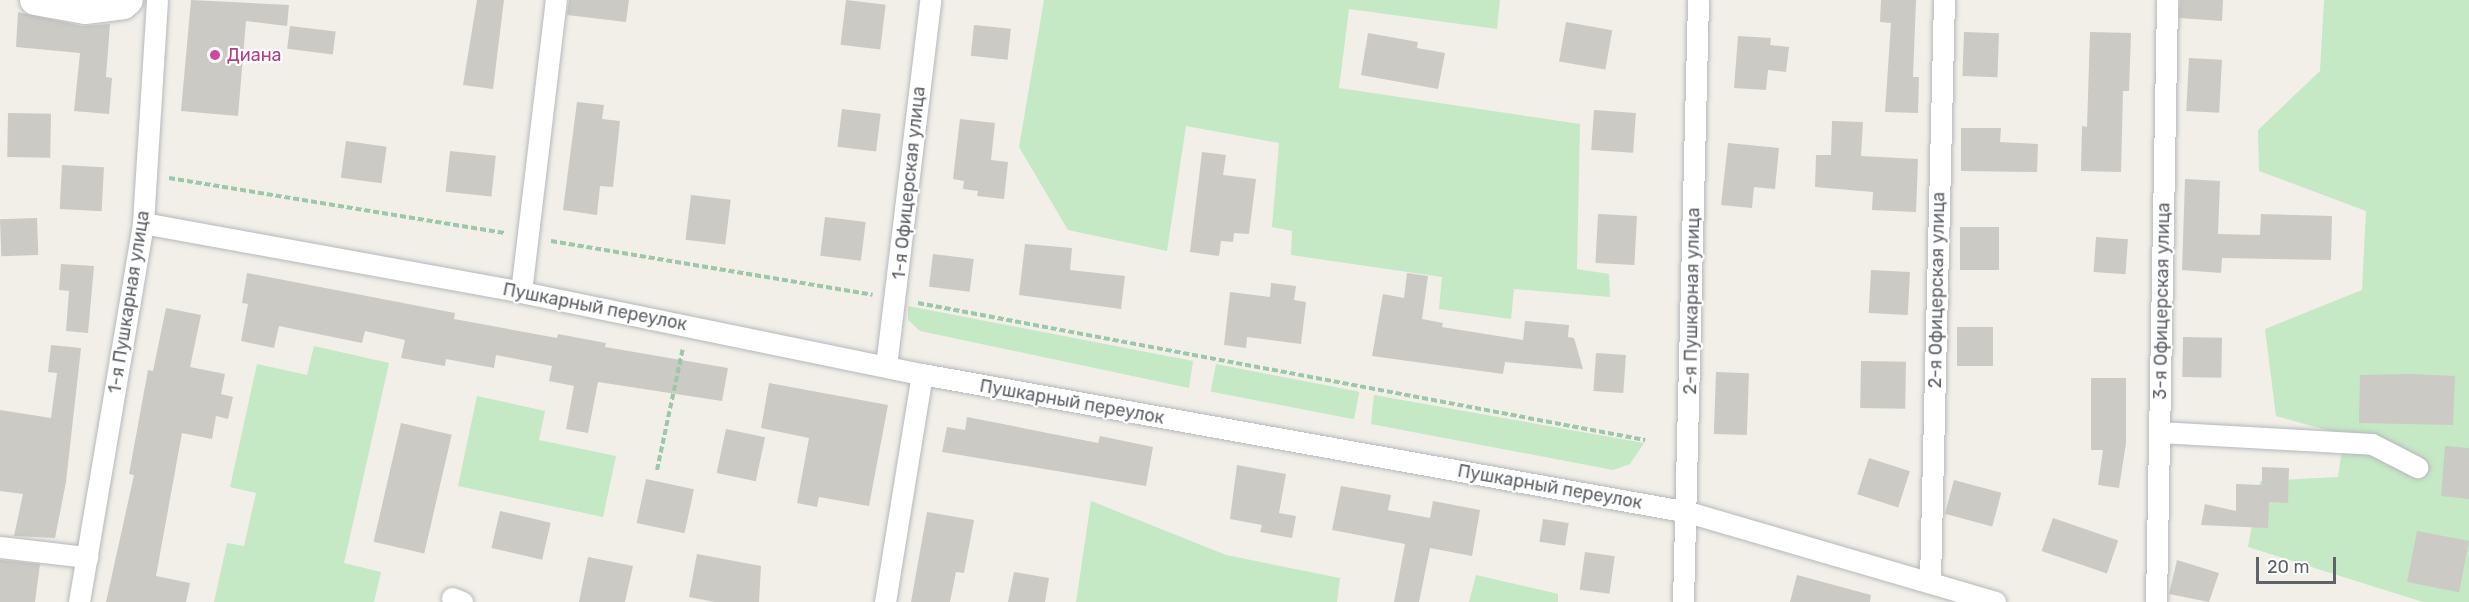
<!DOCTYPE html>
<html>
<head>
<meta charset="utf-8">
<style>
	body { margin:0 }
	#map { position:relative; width:2469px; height:602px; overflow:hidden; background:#f1efe8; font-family:Rubik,sans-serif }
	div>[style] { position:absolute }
	.green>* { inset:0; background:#c5e8c5; transform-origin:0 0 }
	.building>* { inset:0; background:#cccac5; transform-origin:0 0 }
	.path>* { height:4px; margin-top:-2px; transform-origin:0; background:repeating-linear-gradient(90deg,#9cc7a9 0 6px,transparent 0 9px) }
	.roads { filter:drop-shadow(0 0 2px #b5b8bc) drop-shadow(0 0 2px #b5b8bc) }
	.street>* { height:21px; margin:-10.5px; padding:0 10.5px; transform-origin:10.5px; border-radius:10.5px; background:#fff }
	.secondary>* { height:30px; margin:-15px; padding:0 15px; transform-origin:15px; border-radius:15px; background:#fff }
	.dots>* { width:16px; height:16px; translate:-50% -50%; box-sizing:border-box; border:3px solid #fff; border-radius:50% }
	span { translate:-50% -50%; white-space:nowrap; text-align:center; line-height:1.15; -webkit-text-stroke:4.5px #fff; paint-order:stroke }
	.hotel-label { font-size:18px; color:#b23c85 }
	.left { translate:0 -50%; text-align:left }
	.street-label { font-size:18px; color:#5f6368 }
	.scale { position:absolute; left:2256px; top:557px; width:80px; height:27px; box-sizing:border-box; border:3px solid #5f6368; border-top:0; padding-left:8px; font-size:18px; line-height:21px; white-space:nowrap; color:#5f6368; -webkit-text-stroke:4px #fff; paint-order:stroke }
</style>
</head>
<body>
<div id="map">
	<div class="green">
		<div style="clip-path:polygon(1044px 0,1500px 0,1497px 29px,1349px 9px,1339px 88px,1580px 124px,1577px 269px,1609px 274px,1610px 297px,1514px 289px,1511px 319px,1439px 309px,1442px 277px,1291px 255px,1292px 231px,1272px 227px,1279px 143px,1186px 126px,1167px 251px,1068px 230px,1019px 147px)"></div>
		<div style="clip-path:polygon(2324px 0,2469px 0,2469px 602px,2423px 602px,2248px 547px,2260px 481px,2338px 477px,2344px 435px,2276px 416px,2265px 329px,2362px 290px,2366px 211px,2259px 171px,2258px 130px,2320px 71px)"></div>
		<div style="clip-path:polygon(908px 306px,1193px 361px,1189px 388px,920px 331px,908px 320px)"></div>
		<div style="clip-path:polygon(314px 346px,389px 363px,344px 563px,381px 572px,374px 602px,214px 602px,227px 543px,244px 546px,256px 493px,230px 487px,257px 364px,307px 375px)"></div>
		<div style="left:1216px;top:364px;width:146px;height:28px;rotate:11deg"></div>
		<div style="clip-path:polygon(1374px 395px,1644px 443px,1630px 464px,1613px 470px,1371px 424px)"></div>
		<div style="clip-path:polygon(477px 396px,545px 411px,539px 440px,616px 456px,603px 517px,458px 486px)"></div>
		<div style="clip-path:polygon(1091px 501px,1226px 555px,1340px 578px,1337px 602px,1076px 602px)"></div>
		<div style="clip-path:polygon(1476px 575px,1558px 594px,1558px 602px,1469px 602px)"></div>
	</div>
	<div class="building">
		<div style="clip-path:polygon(191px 0,289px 5px,287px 26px,246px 21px,238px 116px,181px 111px)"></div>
		<div style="clip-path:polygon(477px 0,504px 0,493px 89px,463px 85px)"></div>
		<div style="clip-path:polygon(569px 0,629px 0,626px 22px,567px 15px)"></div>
		<div style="left:846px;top:0;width:40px;height:45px;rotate:7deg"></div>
		<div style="clip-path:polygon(1881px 0,1916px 0,1913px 77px,1919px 77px,1918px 113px,1885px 112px,1891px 23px,1880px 22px)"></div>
		<div style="clip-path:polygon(2180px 0,2223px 0,2222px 21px,2179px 18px)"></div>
		<div style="clip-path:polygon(18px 12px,82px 26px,110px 24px,106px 77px,112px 78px,109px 114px,74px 111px,80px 53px,16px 47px)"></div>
		<div style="left:1566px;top:22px;width:47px;height:40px;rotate:10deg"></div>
		<div style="left:974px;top:25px;width:37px;height:31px;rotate:6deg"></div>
		<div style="left:290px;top:26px;width:46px;height:23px;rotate:7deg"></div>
		<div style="left:1964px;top:32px;width:35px;height:44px;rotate:2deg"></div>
		<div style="clip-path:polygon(2090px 32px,2131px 33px,2129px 91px,2123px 91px,2121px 172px,2081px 171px,2082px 126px,2087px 127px)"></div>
		<div style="clip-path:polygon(1368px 33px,1418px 42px,1417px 48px,1445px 53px,1438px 89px,1361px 75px)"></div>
		<div style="clip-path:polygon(1738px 36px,1771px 38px,1770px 45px,1789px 47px,1786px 72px,1768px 70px,1766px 90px,1734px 88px)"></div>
		<div style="left:2189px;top:58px;width:33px;height:53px;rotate:3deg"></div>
		<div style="clip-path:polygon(577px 102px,604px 105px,602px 119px,620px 121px,613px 187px,600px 186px,597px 215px,563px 210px)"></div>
		<div style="left:842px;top:109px;width:39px;height:38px;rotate:7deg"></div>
		<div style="left:1594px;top:110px;width:42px;height:40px;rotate:4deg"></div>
		<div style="left:8px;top:113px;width:43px;height:44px;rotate:1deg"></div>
		<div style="clip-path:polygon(960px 119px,995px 123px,991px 160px,1008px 162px,1004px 199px,977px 196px,978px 191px,963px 189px,964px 181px,953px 179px)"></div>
		<div style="clip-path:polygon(1832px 121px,1863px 122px,1861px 156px,1918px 159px,1916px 212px,1872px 210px,1873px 192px,1815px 187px,1816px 155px,1831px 155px)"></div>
		<div style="clip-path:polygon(1961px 128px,2001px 128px,2000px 142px,2038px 144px,2037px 172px,1961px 171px)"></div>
		<div style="left:346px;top:141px;width:41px;height:37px;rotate:8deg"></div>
		<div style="clip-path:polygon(1728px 143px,1779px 148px,1775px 189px,1754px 187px,1752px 208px,1721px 205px)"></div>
		<div style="left:450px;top:151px;width:46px;height:41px;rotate:6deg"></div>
		<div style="clip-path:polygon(1202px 152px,1226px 155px,1223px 175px,1256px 179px,1249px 234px,1234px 233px,1233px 242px,1221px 241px,1219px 256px,1190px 252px)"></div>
		<div style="left:62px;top:165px;width:42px;height:44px;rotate:3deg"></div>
		<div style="clip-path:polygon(2185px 179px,2220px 181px,2218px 234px,2260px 235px,2261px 214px,2332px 216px,2331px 260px,2222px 258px,2221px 273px,2182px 270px)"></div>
		<div style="left:691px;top:195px;width:40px;height:45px;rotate:7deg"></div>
		<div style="left:1598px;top:214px;width:39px;height:49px;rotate:3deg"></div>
		<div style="left:825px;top:217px;width:41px;height:39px;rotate:7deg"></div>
		<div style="left:37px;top:218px;width:37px;height:37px;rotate:88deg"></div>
		<div style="left:1960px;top:227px;width:39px;height:43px"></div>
		<div style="left:2096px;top:237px;width:32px;height:35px;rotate:4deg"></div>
		<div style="clip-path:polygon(1025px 244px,1072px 248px,1070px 270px,1125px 276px,1121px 309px,1019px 295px)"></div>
		<div style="left:933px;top:254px;width:41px;height:33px;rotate:7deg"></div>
		<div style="clip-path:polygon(61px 264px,94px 266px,88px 333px,66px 331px,69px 291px,59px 290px)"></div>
		<div style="left:1871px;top:270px;width:39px;height:43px;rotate:3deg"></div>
		<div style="clip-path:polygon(247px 273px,455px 313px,454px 319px,557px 338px,558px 334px,606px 343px,605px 347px,728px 368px,722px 401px,598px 382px,588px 433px,566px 429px,574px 386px,549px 381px,552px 366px,496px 355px,494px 368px,446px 359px,445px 366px,401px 358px,405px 340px,365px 331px,362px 343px,279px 326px,274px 348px,241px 341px,248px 304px,242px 303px)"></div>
		<div style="clip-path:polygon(1407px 273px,1428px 276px,1422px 319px,1443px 323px,1442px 327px,1523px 340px,1525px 321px,1569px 325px,1568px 337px,1574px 338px,1583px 369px,1505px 362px,1503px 374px,1372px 356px,1383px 294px,1404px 298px)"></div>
		<div style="clip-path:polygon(1271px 283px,1296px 286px,1294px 300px,1306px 302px,1301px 344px,1247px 337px,1246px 348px,1224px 345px,1230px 292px,1270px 297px)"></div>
		<div style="clip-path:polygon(166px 308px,201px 315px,190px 367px,225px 374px,221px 394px,233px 397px,228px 419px,216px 416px,212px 439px,182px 433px,156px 576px,190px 583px,186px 602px,106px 602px,134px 475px,129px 474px,148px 370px,153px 371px)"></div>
		<div style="left:1957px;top:327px;width:36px;height:39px"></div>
		<div style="left:2183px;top:337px;width:39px;height:40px;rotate:1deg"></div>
		<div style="clip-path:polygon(51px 345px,81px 348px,66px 482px,55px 538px,14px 536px,23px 494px,0 491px,0 410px,51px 418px,57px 373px,48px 372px)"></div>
		<div style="left:1596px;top:353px;width:30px;height:38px;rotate:4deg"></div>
		<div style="left:1861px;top:361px;width:45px;height:47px;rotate:1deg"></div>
		<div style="left:1716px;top:372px;width:33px;height:62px;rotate:2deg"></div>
		<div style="clip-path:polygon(2411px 374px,2455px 376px,2453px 425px,2359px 423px,2360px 375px)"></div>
		<div style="clip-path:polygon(2091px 378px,2126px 378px,2126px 443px,2119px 488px,2098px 485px,2103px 450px,2091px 450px)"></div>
		<div style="clip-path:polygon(769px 383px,888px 405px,869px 506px,819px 497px,817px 507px,797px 503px,809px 438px,761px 428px)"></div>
		<div style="clip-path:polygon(967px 417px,1098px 443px,1100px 436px,1153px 447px,1146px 486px,942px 452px,947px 427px,965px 430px)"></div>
		<div style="left:401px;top:423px;width:52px;height:122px;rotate:13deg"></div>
		<div style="left:726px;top:429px;width:40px;height:45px;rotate:12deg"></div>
		<div style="clip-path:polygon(2445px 446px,2469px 448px,2469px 499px,2441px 496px)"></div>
		<div style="left:1869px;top:458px;width:43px;height:38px;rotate:18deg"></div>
		<div style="clip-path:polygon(1237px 465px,1286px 474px,1279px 513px,1296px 516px,1292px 538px,1260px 532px,1262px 525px,1230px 519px)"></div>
		<div style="clip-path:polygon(2262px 467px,2289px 468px,2288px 503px,2269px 502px,2268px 528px,2201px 525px,2205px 504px,2236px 511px,2236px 484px,2262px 485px)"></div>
		<div style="left:646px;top:479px;width:49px;height:45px;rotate:12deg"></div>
		<div style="left:1954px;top:480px;width:49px;height:35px;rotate:15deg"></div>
		<div style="clip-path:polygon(1341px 486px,1391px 495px,1388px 510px,1430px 518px,1433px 501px,1480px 510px,1472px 556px,1430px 548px,1419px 602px,1394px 602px,1405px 544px,1332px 530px)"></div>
		<div style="left:500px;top:511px;width:52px;height:38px;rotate:13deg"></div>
		<div style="clip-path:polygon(927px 512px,974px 520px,964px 573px,956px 572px,950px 602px,911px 602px)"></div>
		<div style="left:2053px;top:518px;width:69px;height:35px;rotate:19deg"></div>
		<div style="left:1543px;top:519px;width:26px;height:23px;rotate:9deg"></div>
		<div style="left:2417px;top:531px;width:53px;height:52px;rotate:11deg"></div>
		<div style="left:1585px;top:552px;width:30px;height:38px;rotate:8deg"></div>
		<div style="clip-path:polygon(697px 554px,761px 566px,759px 602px,715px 602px,689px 597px)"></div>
		<div style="clip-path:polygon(588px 557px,633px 566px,625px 602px,579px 602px)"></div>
		<div style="clip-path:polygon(0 560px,40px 564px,35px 602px,0 602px)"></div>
		<div style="clip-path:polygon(2177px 560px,2219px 573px,2209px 602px,2169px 594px)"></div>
		<div style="clip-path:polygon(1014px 572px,1049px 578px,1045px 602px,1008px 602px)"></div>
		<div style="clip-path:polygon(1797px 575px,1871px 595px,1870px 602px,1790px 602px)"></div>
	</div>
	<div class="path">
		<div style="left:169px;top:178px;width:340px;rotate:9.3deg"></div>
		<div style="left:551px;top:241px;width:326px;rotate:9.5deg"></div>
		<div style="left:918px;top:303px;width:740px;rotate:10.67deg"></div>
		<div style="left:657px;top:470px;width:125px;rotate:-78deg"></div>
	</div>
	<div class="roads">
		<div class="street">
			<div style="left:143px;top:223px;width:384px;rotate:10.3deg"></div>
			<div style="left:521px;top:292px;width:409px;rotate:11.6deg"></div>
			<div style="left:922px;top:374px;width:778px;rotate:10.21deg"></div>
			<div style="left:1688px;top:512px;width:320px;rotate:16.3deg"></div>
			<div style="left:521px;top:292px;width:294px;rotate:-83.2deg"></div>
			<div style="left:886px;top:366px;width:369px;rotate:-83.1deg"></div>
			<div style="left:2159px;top:432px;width:213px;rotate:3.2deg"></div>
			<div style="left:2372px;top:444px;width:51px;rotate:27.1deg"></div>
			<div style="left:0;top:547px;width:88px;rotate:6.6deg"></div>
			<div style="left:1930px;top:580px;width:580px;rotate:-88.62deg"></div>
			<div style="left:452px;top:598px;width:11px;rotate:22deg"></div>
			<div style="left:79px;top:602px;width:384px;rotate:-80.4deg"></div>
			<div style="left:143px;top:223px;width:223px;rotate:-86.4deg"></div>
			<div style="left:885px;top:602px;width:231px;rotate:-80.8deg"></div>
			<div style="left:1683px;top:602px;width:602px;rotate:-88.57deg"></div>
			<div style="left:2156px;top:602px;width:602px;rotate:-88.95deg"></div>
		</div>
		<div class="secondary">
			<div style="left:35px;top:0;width:51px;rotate:10.2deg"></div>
			<div style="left:85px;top:9px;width:38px;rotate:-7deg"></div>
			<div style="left:123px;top:4px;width:6px;rotate:-39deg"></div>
		</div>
	</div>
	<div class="dots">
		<div style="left:215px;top:55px;background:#d1479c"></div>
	</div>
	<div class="hotel-label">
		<span class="left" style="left:227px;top:55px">Диана</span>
	</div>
	<div class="street-label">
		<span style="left:909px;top:183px;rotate:-84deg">1-я Офицерская улица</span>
		<span style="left:1937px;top:290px;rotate:-89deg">2-я Офицерская улица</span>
		<span style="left:1692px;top:301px;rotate:-89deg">2-я Пушкарная улица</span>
		<span style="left:2162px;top:301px;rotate:-89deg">3-я Офицерская улица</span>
		<span style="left:129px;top:302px;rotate:-81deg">1-я Пушкарная улица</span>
		<span style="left:595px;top:307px;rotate:11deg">Пушкарный переулок</span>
		<span style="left:1072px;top:402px;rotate:10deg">Пушкарный переулок</span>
		<span style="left:1550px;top:487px;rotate:10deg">Пушкарный переулок</span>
	</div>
	<div class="scale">20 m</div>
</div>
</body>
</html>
